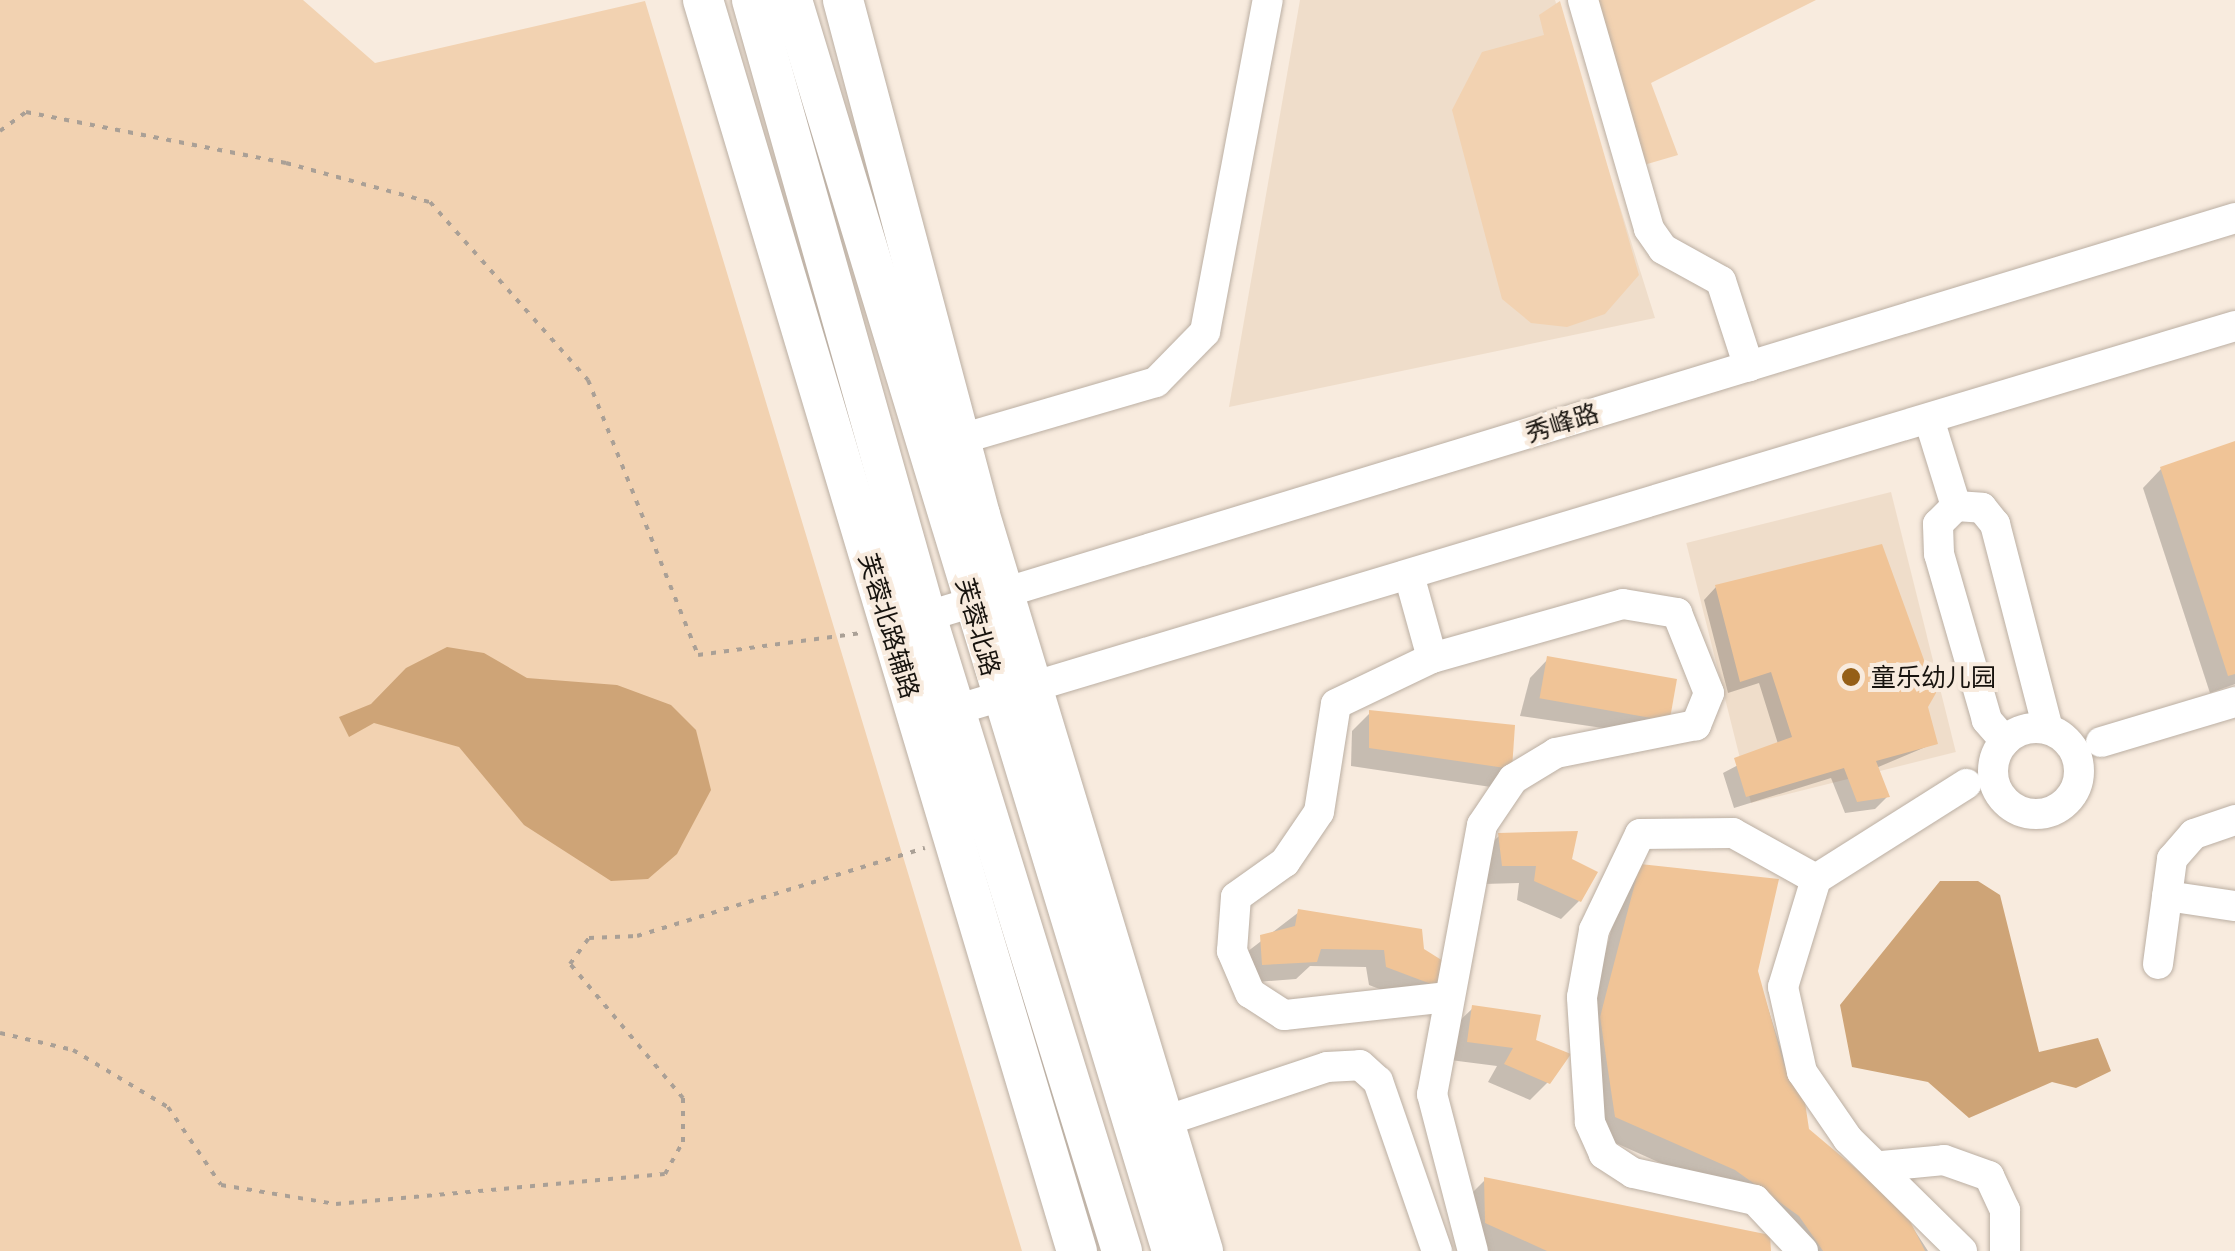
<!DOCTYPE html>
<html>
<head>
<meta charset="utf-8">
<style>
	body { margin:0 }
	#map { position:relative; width:2235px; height:1251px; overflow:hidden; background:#f8ebde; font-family:Merriweather,"Noto Sans SC",serif }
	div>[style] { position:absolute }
	.built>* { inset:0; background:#efddca; transform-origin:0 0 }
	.green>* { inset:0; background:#f2d2b1 }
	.water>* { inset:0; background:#cea477 }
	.shadow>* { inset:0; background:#0003 }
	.building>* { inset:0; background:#f0c497; transform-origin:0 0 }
	.path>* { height:4px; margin-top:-2px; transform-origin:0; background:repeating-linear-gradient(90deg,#aaa096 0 5px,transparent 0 13px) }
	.roads { filter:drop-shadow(0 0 2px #bbafa3) drop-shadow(0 0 2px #bbafa3) }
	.minor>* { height:30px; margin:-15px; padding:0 15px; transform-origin:15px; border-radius:15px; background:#fff }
	.minor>.ring { margin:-15px; padding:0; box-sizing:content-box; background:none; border:30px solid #fff; border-radius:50% }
	.major>* { height:40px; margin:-20px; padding:0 20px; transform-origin:20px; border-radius:20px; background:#fff }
	.dots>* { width:28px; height:28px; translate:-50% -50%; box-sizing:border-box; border:5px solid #f8ebde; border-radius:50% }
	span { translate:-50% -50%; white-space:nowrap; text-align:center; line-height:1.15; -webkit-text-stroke:8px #f8ebde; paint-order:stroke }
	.street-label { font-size:25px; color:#17130e }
	.poi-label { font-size:25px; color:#17130e }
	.left { translate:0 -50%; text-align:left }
</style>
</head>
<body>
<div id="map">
	<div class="built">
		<div style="clip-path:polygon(1300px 0,1555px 0,1655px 318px,1229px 407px)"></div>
		<div style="left:1891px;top:492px;width:268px;height:211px;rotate:76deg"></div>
	</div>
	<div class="green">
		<div style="clip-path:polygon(0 0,303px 0,375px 63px,645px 1px,1022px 1251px,0 1251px)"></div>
		<div style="clip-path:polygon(1580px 0,1816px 0,1651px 83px,1678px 155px,1637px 167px)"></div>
		<div style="clip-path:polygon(1560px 1px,1639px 275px,1605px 314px,1567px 327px,1531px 323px,1502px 299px,1452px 110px,1482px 52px,1544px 35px,1539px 15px)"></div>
	</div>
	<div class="water">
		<div style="clip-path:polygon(447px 647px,484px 653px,527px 678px,617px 685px,671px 705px,696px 730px,711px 790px,677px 854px,648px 879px,611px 881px,524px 825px,459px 747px,374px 723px,349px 737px,339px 717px,371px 704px,406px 668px)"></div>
		<div style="clip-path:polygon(1940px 881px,1978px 881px,2000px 895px,2039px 1052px,2098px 1038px,2111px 1071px,2076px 1088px,2052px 1082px,1969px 1118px,1928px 1082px,1852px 1067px,1840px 1005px)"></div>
	</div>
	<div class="shadow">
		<div style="clip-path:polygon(2235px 444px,2235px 684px,2210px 693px,2143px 488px,2161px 469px)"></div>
		<div style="clip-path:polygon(1716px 587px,1926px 707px,1935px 743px,1876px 768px,1887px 797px,1875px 809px,1845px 813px,1831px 778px,1734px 808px,1723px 773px,1778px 744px,1759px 683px,1728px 693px,1704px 600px)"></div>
		<div style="clip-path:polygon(1548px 659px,1669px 717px,1651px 735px,1520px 716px,1530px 678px)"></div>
		<div style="clip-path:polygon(1370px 713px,1510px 768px,1491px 787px,1351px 766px,1352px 731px)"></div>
		<div style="clip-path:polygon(1499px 836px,1569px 861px,1579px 901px,1561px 919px,1517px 900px,1519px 883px,1484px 884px,1480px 854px)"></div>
		<div style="clip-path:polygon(1641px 866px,1756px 971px,1807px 1130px,1902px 1211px,1928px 1251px,1793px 1251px,1716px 1188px,1598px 1135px,1583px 1037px,1623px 885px)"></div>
		<div style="clip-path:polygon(1299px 912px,1422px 951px,1447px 967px,1419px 1004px,1369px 985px,1366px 967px,1310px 966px,1296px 979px,1244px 983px,1243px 955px)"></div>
		<div style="clip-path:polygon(1473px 1008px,1533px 1041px,1548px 1082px,1530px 1100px,1488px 1082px,1497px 1066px,1450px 1060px,1454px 1026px)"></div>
		<div style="clip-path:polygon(1485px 1180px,1768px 1251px,1490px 1251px,1467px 1241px,1467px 1198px)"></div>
	</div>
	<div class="building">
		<div style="clip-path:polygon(2235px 441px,2235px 674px,2228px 676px,2160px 467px)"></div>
		<div style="clip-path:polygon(1882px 544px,1936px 693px,1928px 707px,1938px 744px,1876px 761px,1890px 797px,1857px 802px,1844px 768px,1746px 797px,1734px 758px,1792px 737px,1771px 672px,1740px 682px,1715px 585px)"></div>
		<div style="left:1547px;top:656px;width:132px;height:43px;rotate:10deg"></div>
		<div style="clip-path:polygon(1369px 710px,1515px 725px,1512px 769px,1369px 748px)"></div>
		<div style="clip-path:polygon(1578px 831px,1572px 859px,1598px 872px,1581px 902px,1534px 881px,1536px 866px,1502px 866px,1498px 833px)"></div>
		<div style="clip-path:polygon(1640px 864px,1779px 879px,1758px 971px,1784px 1065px,1803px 1089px,1809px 1129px,1904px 1209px,1925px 1251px,1823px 1251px,1799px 1216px,1735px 1170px,1615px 1117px,1600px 1017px)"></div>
		<div style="clip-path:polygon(1298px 909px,1422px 929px,1424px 949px,1451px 966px,1439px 987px,1386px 967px,1384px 950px,1321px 949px,1317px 962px,1262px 965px,1260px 935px,1295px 926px)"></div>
		<div style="clip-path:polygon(1472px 1005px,1541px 1015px,1536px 1040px,1571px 1054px,1550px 1084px,1504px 1064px,1513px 1048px,1467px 1042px)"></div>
		<div style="clip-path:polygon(1484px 1177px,1770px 1235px,1771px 1251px,1547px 1251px,1485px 1223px)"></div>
	</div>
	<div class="path">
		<div style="left:0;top:131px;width:32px;rotate:-36deg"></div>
		<div style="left:26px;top:112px;width:265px;rotate:11.1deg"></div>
		<div style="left:286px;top:163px;width:149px;rotate:15.2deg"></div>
		<div style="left:430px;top:202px;width:238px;rotate:48.4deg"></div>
		<div style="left:588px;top:380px;width:296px;rotate:68.2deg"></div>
		<div style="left:698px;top:655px;width:163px;rotate:-7.7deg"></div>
		<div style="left:0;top:1033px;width:75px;rotate:13.1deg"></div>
		<div style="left:73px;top:1050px;width:111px;rotate:31deg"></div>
		<div style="left:168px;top:1107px;width:94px;rotate:55.8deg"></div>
		<div style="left:221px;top:1185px;width:117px;rotate:9.4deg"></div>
		<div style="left:336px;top:1204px;width:330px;rotate:-5.2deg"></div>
		<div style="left:665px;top:1174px;width:37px;rotate:-61deg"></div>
		<div style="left:683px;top:1142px;width:44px;rotate:-90deg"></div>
		<div style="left:683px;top:1098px;width:175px;rotate:-130.1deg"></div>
		<div style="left:570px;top:964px;width:32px;rotate:-54deg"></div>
		<div style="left:589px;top:938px;width:48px;rotate:-2.4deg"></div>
		<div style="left:637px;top:936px;width:301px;rotate:-17deg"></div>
	</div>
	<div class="roads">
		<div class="minor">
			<div style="left:1583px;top:0;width:238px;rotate:73.9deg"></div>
			<div style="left:1649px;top:229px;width:24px;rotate:55deg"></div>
			<div style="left:1663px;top:249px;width:66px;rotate:28.9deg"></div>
			<div style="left:1721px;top:281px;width:90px;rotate:72deg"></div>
			<div style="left:1929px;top:419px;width:91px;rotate:72.8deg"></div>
			<div style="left:961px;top:439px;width:203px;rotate:-16.3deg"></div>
			<div style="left:1156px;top:382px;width:70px;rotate:-45.6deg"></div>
			<div style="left:1205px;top:332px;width:338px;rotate:-79.3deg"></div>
			<div style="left:1409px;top:575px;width:86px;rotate:74.5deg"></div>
			<div style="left:908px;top:622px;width:1387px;rotate:-16.93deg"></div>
			<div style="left:935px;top:716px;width:1357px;rotate:-16.7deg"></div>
			<div class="ring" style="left:1993px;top:728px;width:56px;height:56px"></div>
			<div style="left:2005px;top:741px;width:28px;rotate:-131deg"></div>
			<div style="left:1987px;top:720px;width:173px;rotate:-106.1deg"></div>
			<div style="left:1939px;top:554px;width:30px;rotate:-92deg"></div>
			<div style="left:1938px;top:524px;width:25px;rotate:-45deg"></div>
			<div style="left:1956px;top:506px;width:26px;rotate:4deg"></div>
			<div style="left:1982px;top:508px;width:21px;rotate:51deg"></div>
			<div style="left:1995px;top:524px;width:212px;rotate:75.5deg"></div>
			<div style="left:2101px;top:742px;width:140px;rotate:-16.6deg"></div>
			<div style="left:2167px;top:896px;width:69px;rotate:8.4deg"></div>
			<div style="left:2158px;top:964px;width:106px;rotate:-82.4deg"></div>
			<div style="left:2172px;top:859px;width:33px;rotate:-49deg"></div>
			<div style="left:2194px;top:834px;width:43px;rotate:-18.9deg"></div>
			<div style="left:1448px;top:997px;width:165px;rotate:173.7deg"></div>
			<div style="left:1284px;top:1015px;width:40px;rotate:-147.1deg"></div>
			<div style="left:1250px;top:993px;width:46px;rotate:-113.2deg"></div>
			<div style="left:1232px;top:951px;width:54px;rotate:-85.8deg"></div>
			<div style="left:1236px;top:897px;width:60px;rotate:-35.5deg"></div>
			<div style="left:1285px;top:862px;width:60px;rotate:-55.8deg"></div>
			<div style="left:1319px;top:812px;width:109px;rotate:-81.1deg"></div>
			<div style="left:1336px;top:704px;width:106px;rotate:-25.6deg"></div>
			<div style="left:1432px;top:658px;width:198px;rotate:-15.8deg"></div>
			<div style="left:1623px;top:604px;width:55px;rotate:9.5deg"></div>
			<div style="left:1677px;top:613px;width:86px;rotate:68.2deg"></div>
			<div style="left:1709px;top:693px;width:35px;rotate:112deg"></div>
			<div style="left:1696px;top:725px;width:143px;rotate:168.7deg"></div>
			<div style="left:1556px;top:753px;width:50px;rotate:148.8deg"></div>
			<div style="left:1513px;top:779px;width:55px;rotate:124deg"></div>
			<div style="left:1482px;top:825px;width:274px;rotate:100.5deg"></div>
			<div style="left:1432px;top:1094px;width:162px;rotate:75.4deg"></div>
			<div style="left:1162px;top:1122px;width:174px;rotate:-18.4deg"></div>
			<div style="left:1327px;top:1067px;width:33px;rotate:-3deg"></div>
			<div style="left:1360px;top:1065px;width:24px;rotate:42deg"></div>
			<div style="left:1378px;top:1081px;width:180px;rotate:70.9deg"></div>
			<div style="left:1882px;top:1166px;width:62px;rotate:-5.5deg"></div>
			<div style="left:1944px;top:1160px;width:48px;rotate:19.6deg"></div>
			<div style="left:1989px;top:1176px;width:38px;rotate:65deg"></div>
			<div style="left:2005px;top:1210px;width:41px;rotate:90deg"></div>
			<div style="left:1803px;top:1251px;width:70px;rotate:-133.3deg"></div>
			<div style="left:1755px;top:1200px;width:125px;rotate:-167.5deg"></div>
			<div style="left:1633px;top:1173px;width:35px;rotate:-147deg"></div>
			<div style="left:1604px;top:1154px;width:35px;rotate:-114deg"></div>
			<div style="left:1590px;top:1122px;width:125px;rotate:-93.7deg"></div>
			<div style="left:1582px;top:997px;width:68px;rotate:-79.8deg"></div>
			<div style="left:1594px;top:930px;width:106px;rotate:-64.4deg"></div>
			<div style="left:1640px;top:834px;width:93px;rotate:-0.6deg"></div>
			<div style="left:1733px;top:833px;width:95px;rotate:29deg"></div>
			<div style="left:1962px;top:1251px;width:160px;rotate:-135.5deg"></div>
			<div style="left:1848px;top:1139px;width:81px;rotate:-124.5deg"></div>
			<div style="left:1802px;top:1072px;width:87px;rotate:-102.6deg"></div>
			<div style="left:1783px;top:987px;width:113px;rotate:-73deg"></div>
			<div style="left:1816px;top:879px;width:178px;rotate:-32.3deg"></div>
		</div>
		<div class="major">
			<div style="left:703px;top:0;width:1306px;rotate:73.36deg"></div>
			<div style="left:752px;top:0;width:640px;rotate:74.23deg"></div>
			<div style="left:926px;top:616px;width:665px;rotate:72.85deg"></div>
			<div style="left:792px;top:0;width:1307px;rotate:73.1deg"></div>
			<div style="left:843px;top:0;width:533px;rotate:75.1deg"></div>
			<div style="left:980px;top:515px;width:769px;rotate:73.14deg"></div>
		</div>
	</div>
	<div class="dots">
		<div style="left:1851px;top:677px;background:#955f17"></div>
	</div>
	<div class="street-label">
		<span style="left:1562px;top:423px;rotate:-17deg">秀峰路</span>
		<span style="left:889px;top:626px;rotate:73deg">芙蓉北路辅路</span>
		<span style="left:978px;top:627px;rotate:74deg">芙蓉北路</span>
	</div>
	<div class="poi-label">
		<span class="left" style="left:1871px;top:677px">童乐幼儿园</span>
	</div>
</div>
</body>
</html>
